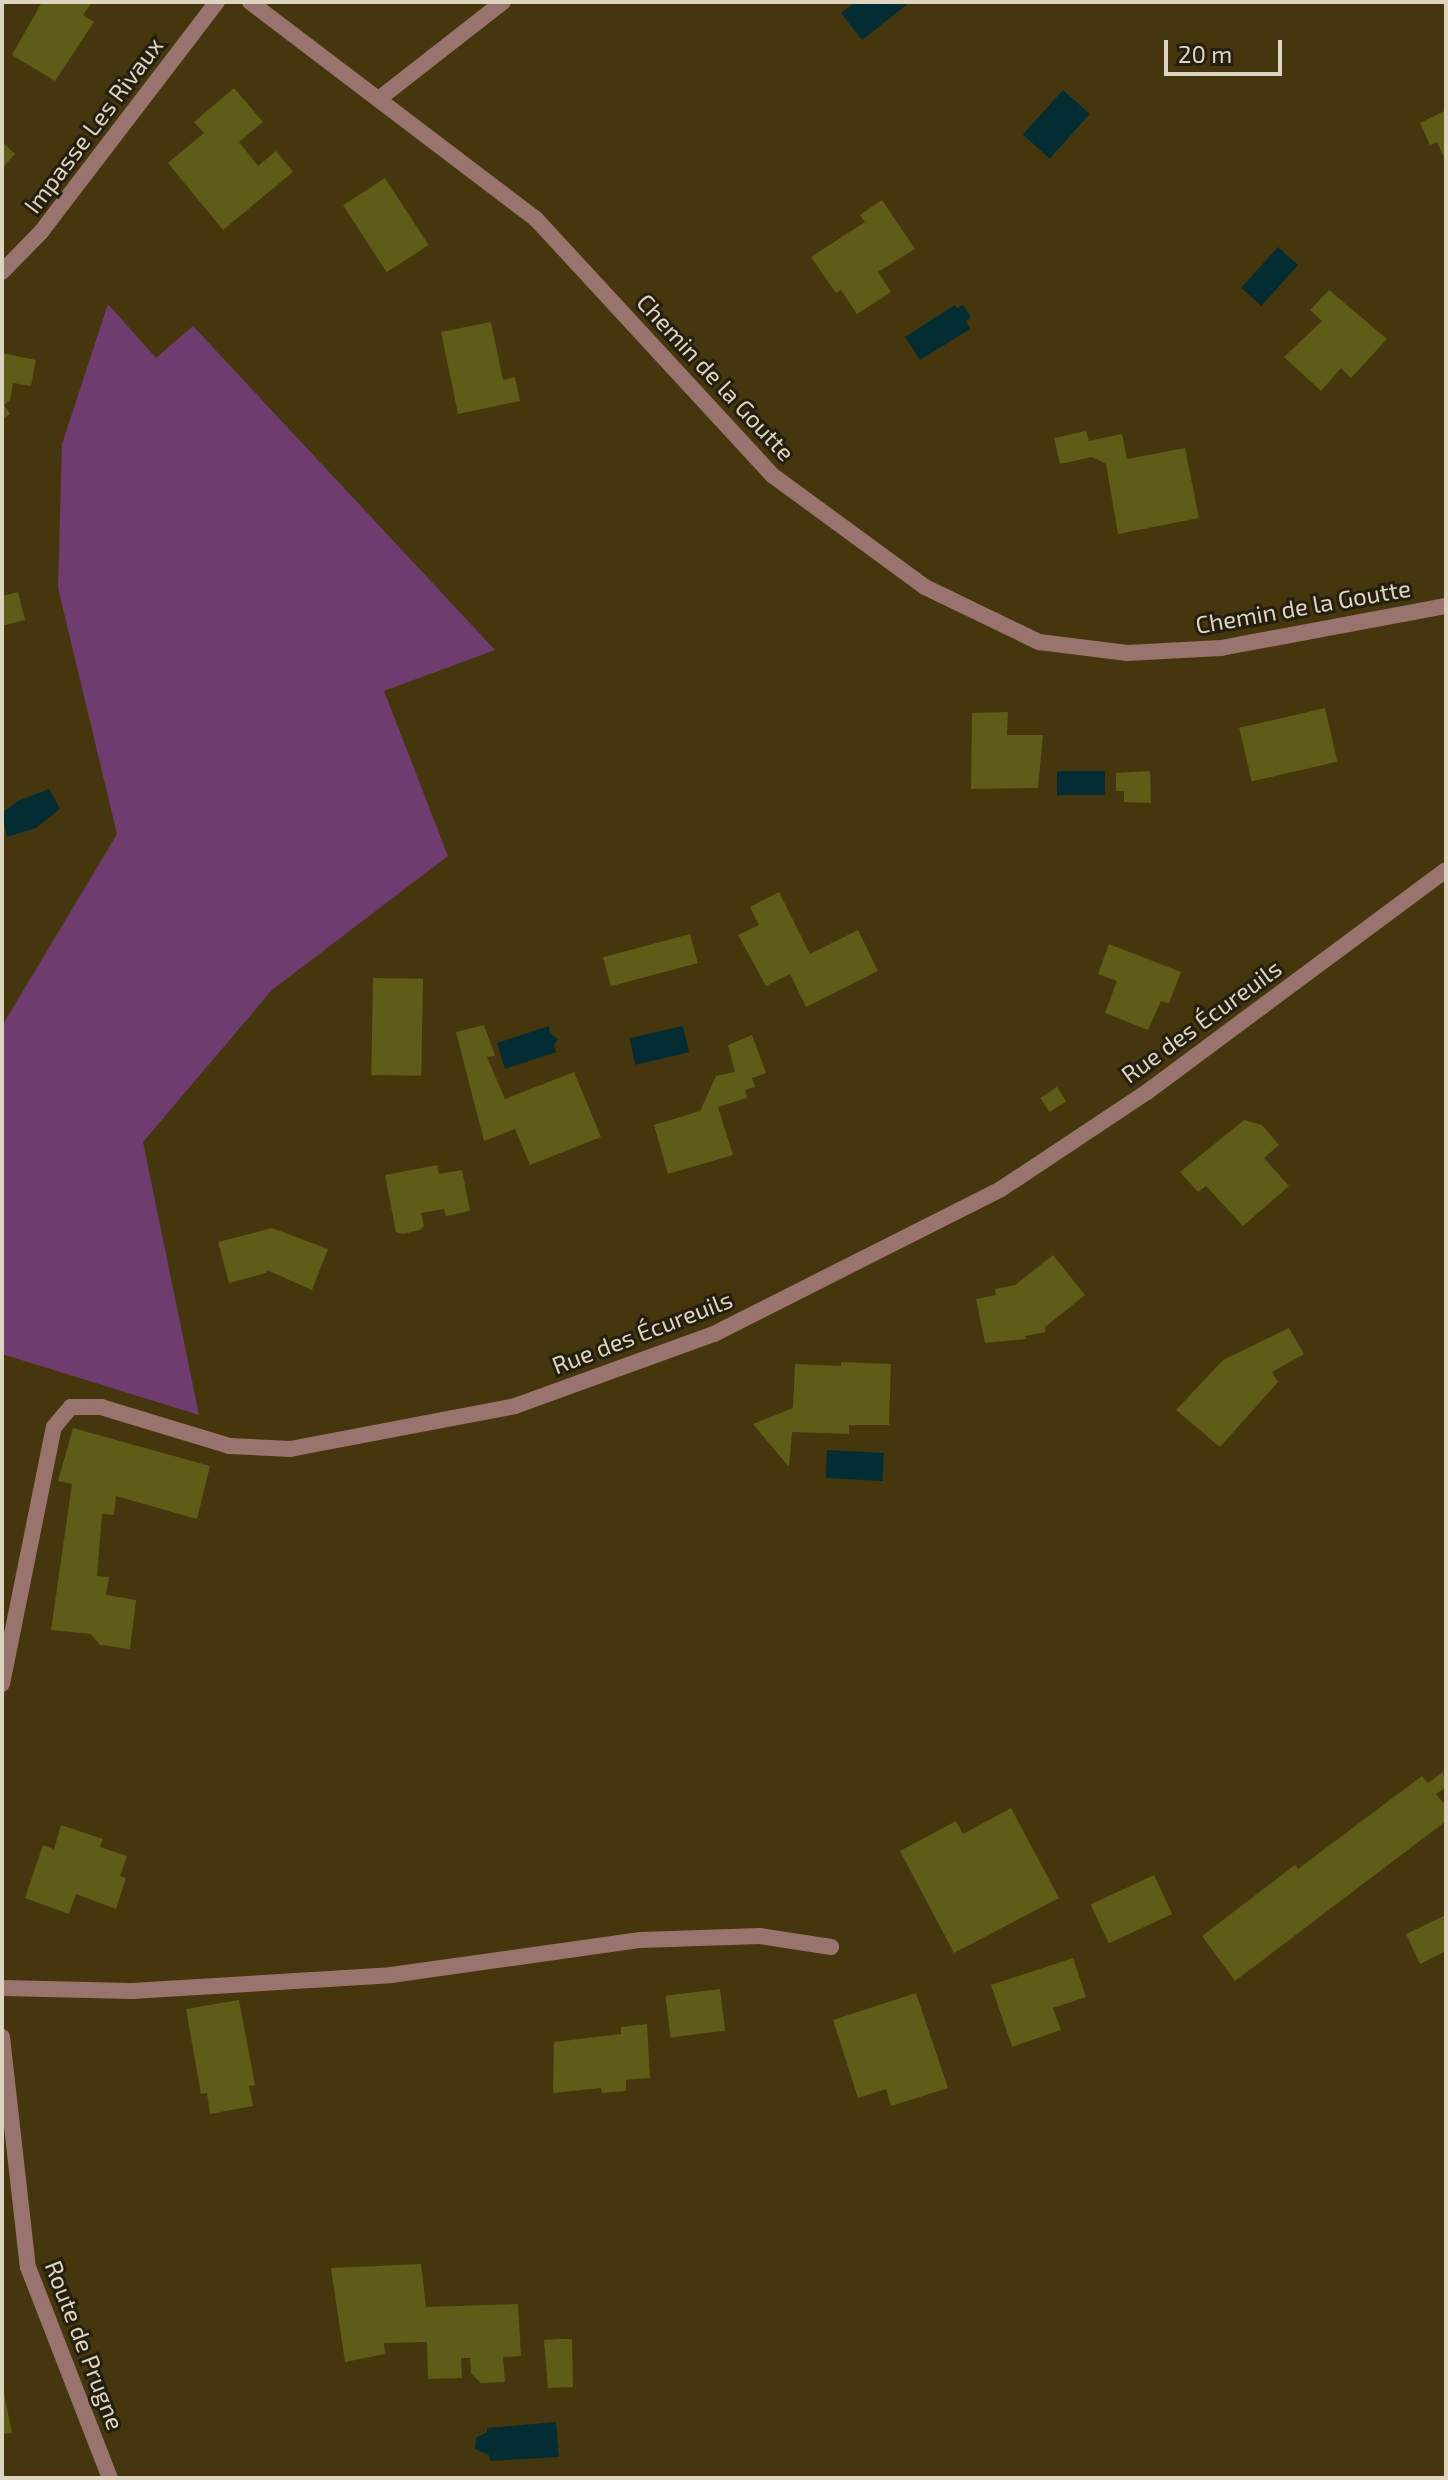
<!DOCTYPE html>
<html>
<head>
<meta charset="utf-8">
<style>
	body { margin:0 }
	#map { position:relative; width:1448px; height:2480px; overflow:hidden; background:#45360e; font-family:"Exo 2",sans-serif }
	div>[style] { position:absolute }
	.green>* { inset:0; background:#6f3c6f }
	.water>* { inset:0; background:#032d32; transform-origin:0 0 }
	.building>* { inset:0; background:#5e5c16; transform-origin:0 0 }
	.service>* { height:16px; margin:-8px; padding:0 8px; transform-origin:8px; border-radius:8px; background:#99736d }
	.minor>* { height:16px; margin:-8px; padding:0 8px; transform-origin:8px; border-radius:8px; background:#99736d }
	span { translate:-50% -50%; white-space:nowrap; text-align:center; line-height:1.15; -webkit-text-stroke:6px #251f0f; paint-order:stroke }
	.street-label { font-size:24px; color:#ded5c0 }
	.frame { position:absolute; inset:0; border:4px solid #ded5c0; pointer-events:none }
	.scale { position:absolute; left:1164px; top:40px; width:118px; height:36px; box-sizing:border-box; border:4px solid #ded5c0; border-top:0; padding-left:10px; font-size:24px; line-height:28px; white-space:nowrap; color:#ded5c0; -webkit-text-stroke:6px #251f0f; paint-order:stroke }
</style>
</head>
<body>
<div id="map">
	<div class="green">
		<div style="clip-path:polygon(108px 304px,156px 358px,193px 326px,495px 650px,384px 691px,448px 856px,272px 990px,143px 1142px,199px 1415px,2px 1354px,2px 1026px,117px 834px,58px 588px,62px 444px)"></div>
	</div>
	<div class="water">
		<div style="clip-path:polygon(856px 2px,910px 2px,862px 40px,841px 13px)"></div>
		<div style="left:1063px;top:90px;width:36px;height:60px;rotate:42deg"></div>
		<div style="left:1278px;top:247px;width:27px;height:55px;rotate:42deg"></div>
		<div style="clip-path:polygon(955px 305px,957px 308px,963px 305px,971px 317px,966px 321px,970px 329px,920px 360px,905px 337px)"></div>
		<div style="left:1057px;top:771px;width:48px;height:24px"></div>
		<div style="clip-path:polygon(49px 789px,60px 809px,36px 828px,7px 837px,2px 813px,18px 801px)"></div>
		<div style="clip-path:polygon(549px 1026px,550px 1033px,558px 1039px,554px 1045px,556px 1052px,505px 1069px,497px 1043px)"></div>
		<div style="left:683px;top:1026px;width:27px;height:55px;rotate:77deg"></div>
		<div style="left:827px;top:1450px;width:57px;height:28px;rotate:3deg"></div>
		<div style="clip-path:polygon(556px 2422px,559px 2457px,490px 2461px,489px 2455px,475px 2449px,476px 2438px,487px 2432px,487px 2428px)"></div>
	</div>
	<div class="building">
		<div style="clip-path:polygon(42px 2px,92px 2px,83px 15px,94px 22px,55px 81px,12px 55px)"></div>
		<div style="clip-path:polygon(234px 88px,263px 122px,239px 142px,258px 166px,276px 151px,293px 172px,223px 230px,168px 163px,204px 133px,194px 122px)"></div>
		<div style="clip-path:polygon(1446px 110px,1446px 161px,1437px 142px,1430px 145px,1420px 123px)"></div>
		<div style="clip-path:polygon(2px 142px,15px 154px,2px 168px)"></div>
		<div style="left:385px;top:178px;width:80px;height:50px;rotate:57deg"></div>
		<div style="clip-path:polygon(882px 200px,915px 249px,878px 272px,891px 292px,857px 314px,841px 290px,836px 293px,811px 257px,865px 222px,860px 215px)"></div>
		<div style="clip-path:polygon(1329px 290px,1387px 339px,1351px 378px,1341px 368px,1321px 391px,1284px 357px,1322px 321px,1310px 310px)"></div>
		<div style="clip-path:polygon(491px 322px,503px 380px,515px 377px,520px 401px,458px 414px,441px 332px)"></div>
		<div style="clip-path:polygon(2px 353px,36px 360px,31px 386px,13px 383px,10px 400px,4px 405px,10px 414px,2px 420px)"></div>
		<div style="clip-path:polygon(1086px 431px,1089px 441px,1122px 434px,1127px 459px,1185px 448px,1199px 518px,1118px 534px,1106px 464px,1092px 457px,1060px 464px,1054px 438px)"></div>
		<div style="clip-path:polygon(18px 592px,25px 620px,2px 626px,2px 596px)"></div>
		<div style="left:1325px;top:708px;width:55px;height:88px;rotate:77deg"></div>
		<div style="clip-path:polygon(1008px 712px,1007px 735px,1043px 735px,1038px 788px,971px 789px,972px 713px)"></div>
		<div style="clip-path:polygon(1150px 771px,1151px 803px,1124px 802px,1124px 791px,1116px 791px,1116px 773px)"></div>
		<div style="clip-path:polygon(779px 892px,810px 954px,858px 930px,878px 971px,806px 1007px,790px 974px,766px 986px,738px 935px,759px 925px,750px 907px)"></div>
		<div style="left:690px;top:934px;width:30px;height:90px;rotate:75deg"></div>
		<div style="clip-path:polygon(1109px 944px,1181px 972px,1169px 1003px,1161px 1001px,1148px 1030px,1105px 1013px,1117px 981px,1098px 974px)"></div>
		<div style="left:373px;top:978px;width:50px;height:97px;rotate:1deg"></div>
		<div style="clip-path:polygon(484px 1025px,495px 1056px,487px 1057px,505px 1099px,574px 1072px,601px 1137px,530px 1165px,515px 1129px,484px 1141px,456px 1032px)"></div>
		<div style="clip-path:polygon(752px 1035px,766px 1073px,752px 1078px,755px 1087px,745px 1090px,747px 1098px,718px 1107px,733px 1155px,668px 1174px,654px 1125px,700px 1111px,716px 1076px,735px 1072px,728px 1045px)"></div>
		<div style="left:1057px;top:1087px;width:17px;height:20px;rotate:57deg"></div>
		<div style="clip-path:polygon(1244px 1120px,1262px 1125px,1279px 1145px,1264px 1158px,1289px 1186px,1243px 1226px,1206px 1186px,1198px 1192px,1180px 1172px)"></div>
		<div style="clip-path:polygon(437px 1165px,439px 1174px,462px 1170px,470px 1211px,446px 1216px,444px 1209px,421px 1213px,424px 1226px,420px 1230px,403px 1234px,396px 1232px,385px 1175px)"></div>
		<div style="clip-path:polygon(272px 1228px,328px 1249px,312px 1290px,267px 1270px,266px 1273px,229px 1283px,218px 1242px)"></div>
		<div style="clip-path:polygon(1053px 1255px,1085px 1295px,1045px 1327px,1046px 1332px,1025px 1336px,1026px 1339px,985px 1343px,976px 1299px,996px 1295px,995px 1289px,1015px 1285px)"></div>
		<div style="clip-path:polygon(1289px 1328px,1304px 1354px,1272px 1372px,1278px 1382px,1220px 1447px,1176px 1410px,1223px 1360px)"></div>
		<div style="clip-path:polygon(841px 1362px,891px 1364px,889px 1425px,849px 1425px,849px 1434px,792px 1432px,789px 1467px,753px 1424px,793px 1408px,795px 1364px,841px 1366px)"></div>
		<div style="clip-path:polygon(73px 1428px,210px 1466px,197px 1519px,116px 1496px,114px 1515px,102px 1514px,97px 1576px,109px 1577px,106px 1595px,136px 1600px,130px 1649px,100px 1645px,91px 1634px,51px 1630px,72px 1484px,58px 1481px)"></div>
		<div style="clip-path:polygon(1443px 1772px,1446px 1787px,1436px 1794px,1446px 1806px,1446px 1821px,1235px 1981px,1202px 1936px,1295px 1865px,1298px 1869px,1422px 1776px,1428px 1783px)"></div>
		<div style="clip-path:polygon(1011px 1808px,1059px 1898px,954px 1953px,900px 1851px,956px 1821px,963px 1834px)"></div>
		<div style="clip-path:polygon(61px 1825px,103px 1839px,100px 1847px,127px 1856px,120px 1876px,126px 1878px,116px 1909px,76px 1894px,69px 1914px,25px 1898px,43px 1845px,54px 1849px)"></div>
		<div style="left:1154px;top:1875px;width:43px;height:70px;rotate:65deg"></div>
		<div style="clip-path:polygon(1446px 1915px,1446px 1951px,1420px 1964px,1406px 1934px)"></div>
		<div style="clip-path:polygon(1073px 1958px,1086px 1997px,1053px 2008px,1061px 2030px,1012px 2047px,991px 1985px)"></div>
		<div style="left:720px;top:1989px;width:42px;height:55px;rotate:83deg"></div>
		<div style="clip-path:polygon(916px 1993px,948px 2088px,891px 2106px,886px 2089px,858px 2098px,833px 2020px)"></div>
		<div style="clip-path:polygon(239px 2000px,255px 2085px,249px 2086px,253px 2106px,210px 2114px,207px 2093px,201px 2094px,186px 2009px)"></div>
		<div style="clip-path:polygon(647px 2024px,650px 2078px,626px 2080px,626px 2091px,602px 2093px,601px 2088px,553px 2093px,554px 2042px,621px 2034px,621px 2027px)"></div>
		<div style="clip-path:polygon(421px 2264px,426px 2307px,518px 2304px,521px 2356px,503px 2357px,505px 2382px,481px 2383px,471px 2373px,470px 2358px,461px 2358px,462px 2378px,428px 2379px,427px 2342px,384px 2343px,385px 2354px,345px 2362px,331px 2268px)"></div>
		<div style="clip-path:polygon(559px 2339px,572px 2339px,573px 2387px,548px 2388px,544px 2340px)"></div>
		<div style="clip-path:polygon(2px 2384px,12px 2433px,2px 2434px)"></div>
	</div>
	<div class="service">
		<div style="left:2px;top:1988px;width:130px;rotate:1.3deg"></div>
		<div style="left:132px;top:1991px;width:259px;rotate:-3.5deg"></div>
		<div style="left:391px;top:1975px;width:252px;rotate:-8deg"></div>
		<div style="left:641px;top:1940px;width:119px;rotate:-1.9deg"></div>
		<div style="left:760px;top:1936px;width:72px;rotate:8.8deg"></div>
	</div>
	<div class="minor">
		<div style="left:250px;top:2px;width:358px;rotate:37.2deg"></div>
		<div style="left:535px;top:218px;width:350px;rotate:47.3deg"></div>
		<div style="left:772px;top:475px;width:190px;rotate:36.2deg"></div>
		<div style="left:925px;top:587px;width:127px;rotate:25.8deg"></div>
		<div style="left:1039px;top:642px;width:89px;rotate:7.1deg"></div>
		<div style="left:1127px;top:653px;width:94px;rotate:-3deg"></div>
		<div style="left:1221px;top:648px;width:229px;rotate:-10.6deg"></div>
		<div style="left:380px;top:98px;width:156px;rotate:-38deg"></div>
		<div style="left:2px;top:272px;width:56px;rotate:-45.7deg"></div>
		<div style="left:41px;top:232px;width:290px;rotate:-52.6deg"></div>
		<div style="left:2px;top:1684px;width:262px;rotate:-78.6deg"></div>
		<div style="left:54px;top:1427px;width:26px;rotate:-50deg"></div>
		<div style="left:71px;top:1407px;width:30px"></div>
		<div style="left:101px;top:1407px;width:134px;rotate:16.9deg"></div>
		<div style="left:229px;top:1446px;width:61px;rotate:2.8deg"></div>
		<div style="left:290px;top:1449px;width:229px;rotate:-10.8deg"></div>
		<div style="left:515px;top:1406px;width:212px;rotate:-19.9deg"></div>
		<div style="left:714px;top:1334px;width:322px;rotate:-26.8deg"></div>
		<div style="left:1001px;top:1189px;width:175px;rotate:-33.6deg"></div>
		<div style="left:1147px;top:1092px;width:372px;rotate:-36.6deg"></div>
		<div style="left:2px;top:2037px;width:231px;rotate:83.6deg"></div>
		<div style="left:28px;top:2267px;width:226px;rotate:68.8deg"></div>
	</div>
	<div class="street-label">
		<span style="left:93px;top:125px;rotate:-53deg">Impasse Les Rivaux</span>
		<span style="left:716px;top:377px;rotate:47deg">Chemin de la Goutte</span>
		<span style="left:1303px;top:606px;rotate:-10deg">Chemin de la Goutte</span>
		<span style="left:1201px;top:1021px;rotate:-36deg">Rue des Écureuils</span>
		<span style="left:642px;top:1332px;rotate:-21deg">Rue des Écureuils</span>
		<span style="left:85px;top:2345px;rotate:69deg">Route de Prugne</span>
	</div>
	<div class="frame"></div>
	<div class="scale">20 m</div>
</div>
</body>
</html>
